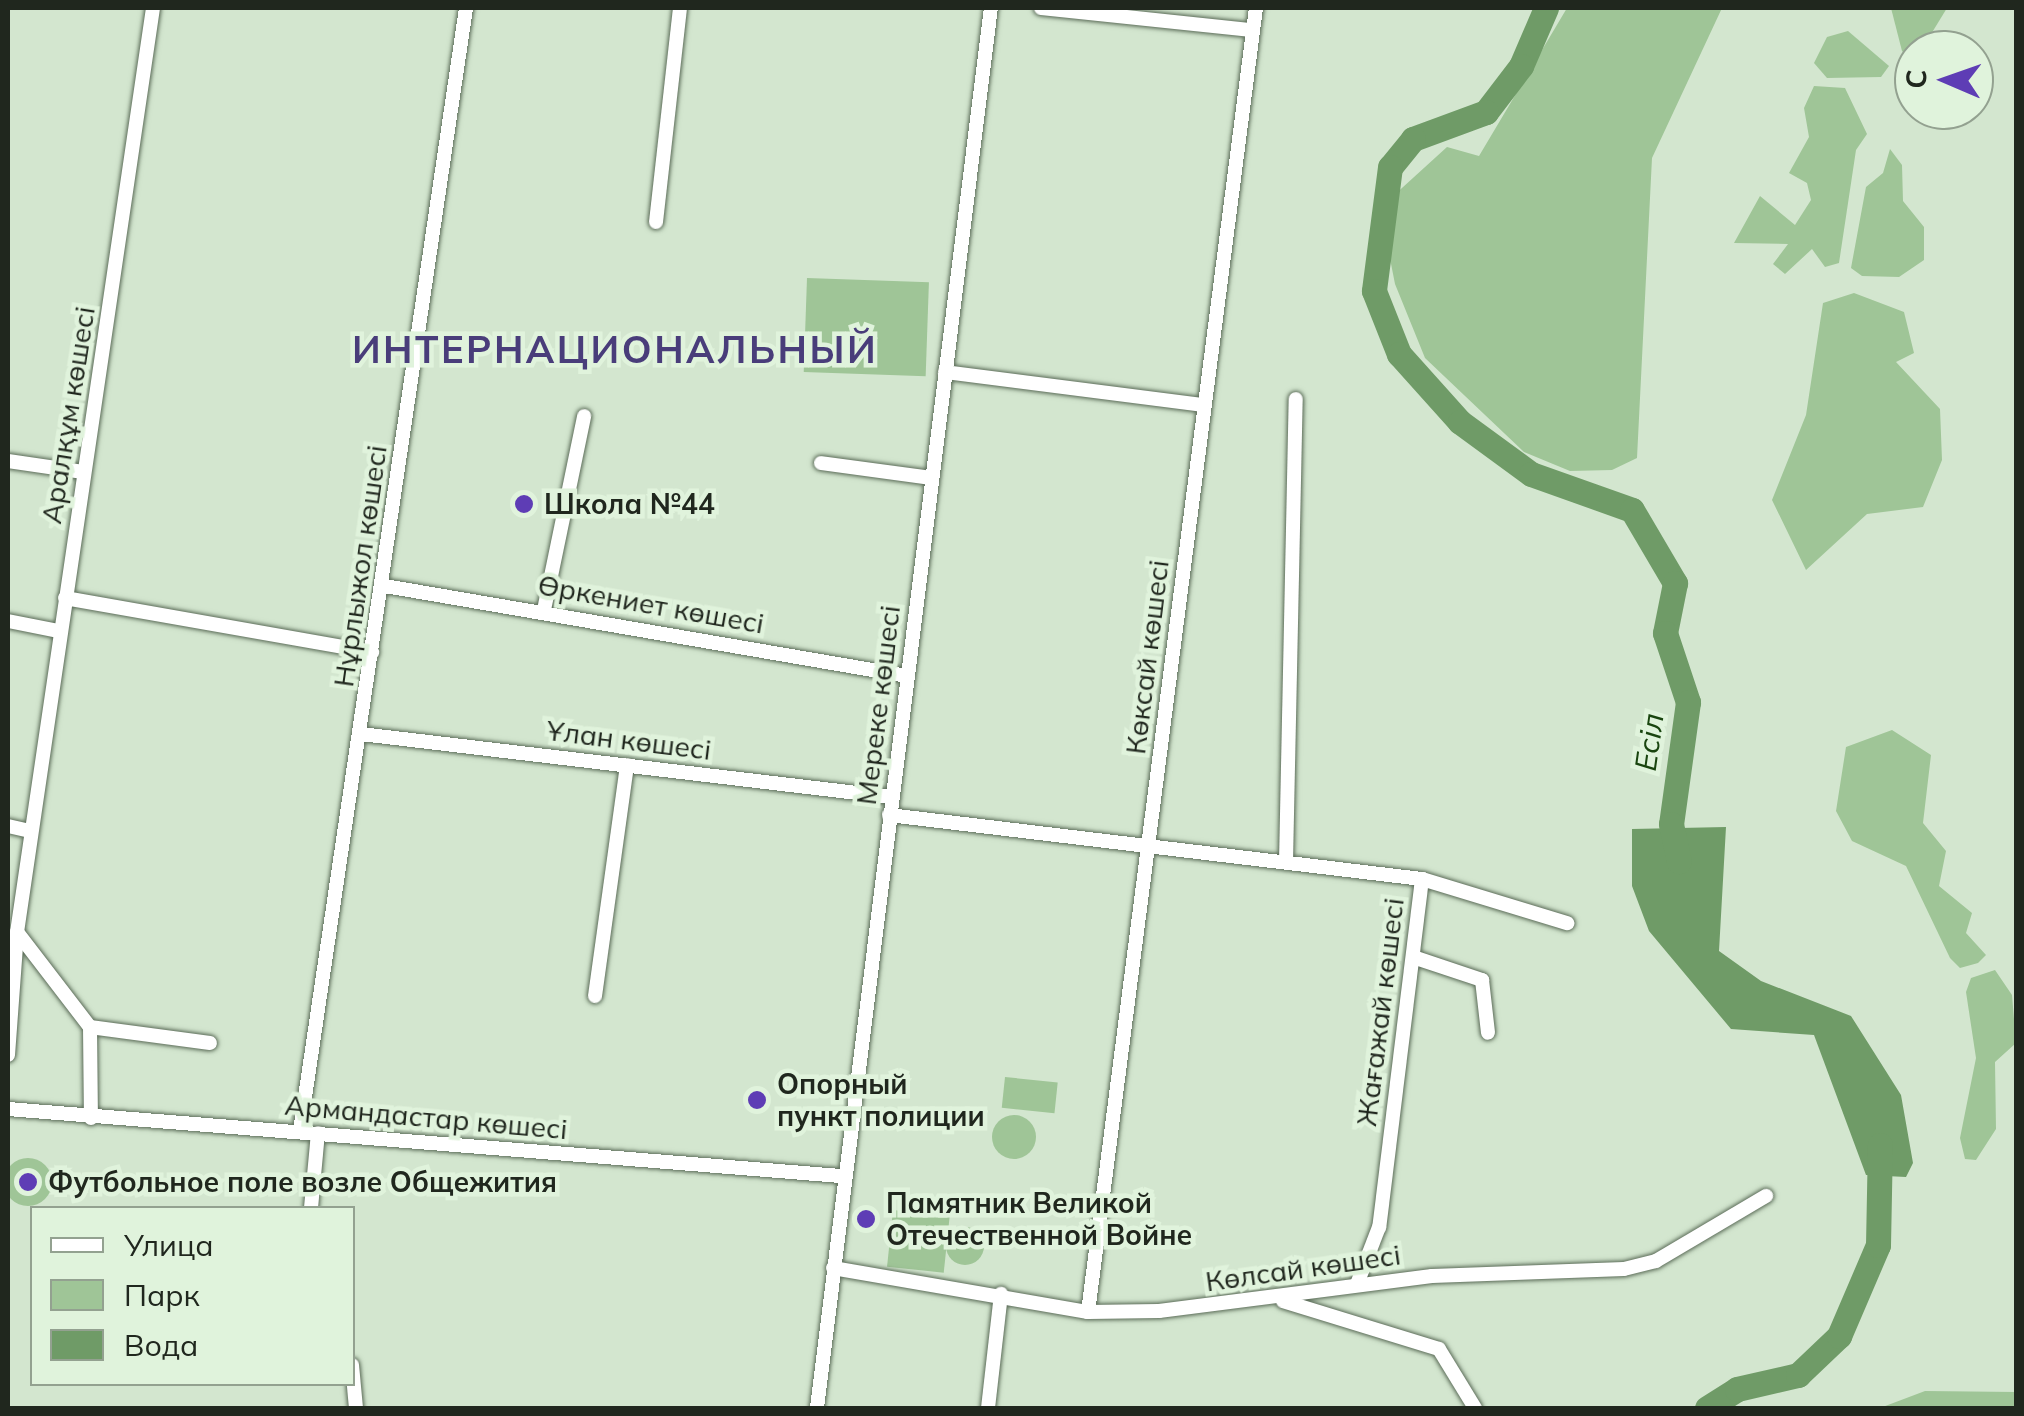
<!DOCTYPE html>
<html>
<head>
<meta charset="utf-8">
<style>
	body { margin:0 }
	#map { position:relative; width:2024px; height:1416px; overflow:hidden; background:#d3e6cf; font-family:Mulish,sans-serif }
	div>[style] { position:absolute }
	.green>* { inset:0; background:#9fc597; transform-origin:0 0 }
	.round { border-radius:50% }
	.water>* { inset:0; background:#6f9b67 }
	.river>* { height:25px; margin:-12.5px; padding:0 12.5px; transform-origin:12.5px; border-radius:12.5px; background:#6f9b67 }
	.roads { filter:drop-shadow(0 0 2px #5b6c58) drop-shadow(0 0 2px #5b6c58) }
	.minor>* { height:14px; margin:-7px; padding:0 7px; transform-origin:7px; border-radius:7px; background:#fff }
	.dots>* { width:28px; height:28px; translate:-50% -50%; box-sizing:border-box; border:5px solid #e0f3dc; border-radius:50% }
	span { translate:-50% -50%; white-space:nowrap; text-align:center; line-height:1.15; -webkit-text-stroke:9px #e0f3dc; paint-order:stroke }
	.street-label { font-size:28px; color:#20271e }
	.poi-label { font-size:28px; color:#20271e; font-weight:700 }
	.left { translate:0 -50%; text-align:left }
	.water-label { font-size:30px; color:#19450f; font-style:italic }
	.district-label { font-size:38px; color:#493d7a; font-weight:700; letter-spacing:2.5px }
	.frame { position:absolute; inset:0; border:10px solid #20271e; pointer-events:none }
	.legend { position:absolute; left:30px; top:1206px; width:325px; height:180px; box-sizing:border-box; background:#e0f3dc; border:2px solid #93a190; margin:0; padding:12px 18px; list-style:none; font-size:30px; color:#20271e }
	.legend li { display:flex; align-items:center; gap:20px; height:50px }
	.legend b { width:50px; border:2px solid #93a190 }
	.north { position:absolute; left:1894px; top:30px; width:100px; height:100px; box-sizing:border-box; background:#e0f3dc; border:2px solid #93a190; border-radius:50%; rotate:272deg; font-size:28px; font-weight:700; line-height:40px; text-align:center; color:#20271e }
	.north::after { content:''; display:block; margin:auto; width:35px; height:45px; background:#5e3db5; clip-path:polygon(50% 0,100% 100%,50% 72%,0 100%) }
</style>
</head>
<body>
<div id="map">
	<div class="green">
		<div style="clip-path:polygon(1567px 8px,1722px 8px,1652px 158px,1637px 458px,1612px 470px,1570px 471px,1524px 452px,1425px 358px,1395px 284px,1380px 208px,1447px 147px,1479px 156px)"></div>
		<div style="clip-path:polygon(1891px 8px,1947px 8px,1914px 62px,1902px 51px)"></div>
		<div style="clip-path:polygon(1848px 31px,1889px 66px,1881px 77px,1827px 78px,1814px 63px,1827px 37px)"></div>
		<div style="clip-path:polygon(1814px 86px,1845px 88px,1867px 134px,1856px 150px,1839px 263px,1825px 267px,1812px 249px,1785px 274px,1773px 264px,1788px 244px,1734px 243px,1760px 196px,1795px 225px,1811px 200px,1807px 183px,1789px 173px,1809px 137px,1804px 108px)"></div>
		<div style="clip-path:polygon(1890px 149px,1902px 165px,1903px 201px,1924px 227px,1924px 260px,1899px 277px,1862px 276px,1851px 268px,1866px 187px,1883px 173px)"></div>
		<div style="left:807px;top:278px;width:122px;height:94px;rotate:2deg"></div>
		<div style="clip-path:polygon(1854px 293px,1904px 312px,1914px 353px,1896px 362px,1940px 409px,1942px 460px,1923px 507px,1867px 514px,1806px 570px,1772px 500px,1806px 415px,1823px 303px)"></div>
		<div style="clip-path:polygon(1892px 730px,1931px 755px,1923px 823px,1946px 851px,1939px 886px,1972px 913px,1966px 933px,1986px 955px,1978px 963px,1960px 968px,1950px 958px,1906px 866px,1852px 841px,1836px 811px,1846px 747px)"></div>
		<div style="clip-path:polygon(1995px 970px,2012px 995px,2016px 1043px,1995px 1062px,1996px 1129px,1976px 1160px,1965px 1159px,1960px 1138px,1976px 1058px,1966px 992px,1971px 978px)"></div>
		<div style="left:1005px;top:1077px;width:53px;height:31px;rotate:6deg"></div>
		<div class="round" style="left:992px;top:1115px;width:44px;height:44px"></div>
		<div class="round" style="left:4px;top:1158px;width:48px;height:48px"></div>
		<div style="left:893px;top:1210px;width:57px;height:57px;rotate:6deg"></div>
		<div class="round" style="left:946px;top:1227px;width:38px;height:38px"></div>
		<div style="clip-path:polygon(1925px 1391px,2016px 1392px,2016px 1408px,1880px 1408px)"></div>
	</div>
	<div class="water">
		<div style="clip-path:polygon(1726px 827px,1719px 951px,1761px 981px,1851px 1016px,1901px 1095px,1913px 1163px,1906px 1177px,1866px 1175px,1814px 1035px,1731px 1029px,1649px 931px,1632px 886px,1632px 829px)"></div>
	</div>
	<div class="river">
		<div style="left:1546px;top:8px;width:63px;rotate:113.3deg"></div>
		<div style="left:1521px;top:66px;width:58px;rotate:127.3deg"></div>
		<div style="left:1486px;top:112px;width:78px;rotate:159.7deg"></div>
		<div style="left:1413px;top:139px;width:36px;rotate:129deg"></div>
		<div style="left:1390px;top:167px;width:125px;rotate:97.4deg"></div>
		<div style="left:1374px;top:291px;width:68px;rotate:68.4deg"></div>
		<div style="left:1399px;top:354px;width:91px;rotate:48.1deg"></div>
		<div style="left:1460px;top:422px;width:88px;rotate:36.2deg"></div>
		<div style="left:1531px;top:474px;width:107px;rotate:19.6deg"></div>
		<div style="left:1632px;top:510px;width:85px;rotate:59.5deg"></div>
		<div style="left:1675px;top:583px;width:51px;rotate:101.3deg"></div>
		<div style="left:1665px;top:633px;width:73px;rotate:71.6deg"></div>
		<div style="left:1688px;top:702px;width:123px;rotate:97.9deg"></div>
		<div style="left:1671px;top:824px;width:38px;rotate:78deg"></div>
		<div style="left:1707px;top:1408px;width:36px;rotate:-32deg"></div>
		<div style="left:1737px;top:1389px;width:63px;rotate:-12.9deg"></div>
		<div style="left:1798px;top:1375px;width:57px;rotate:-43.6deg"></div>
		<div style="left:1839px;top:1336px;width:99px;rotate:-66.8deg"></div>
		<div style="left:1878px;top:1245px;width:100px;rotate:-88.9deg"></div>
	</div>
	<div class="roads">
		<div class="minor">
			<div style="left:153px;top:8px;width:934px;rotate:98.37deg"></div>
			<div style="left:17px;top:932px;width:120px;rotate:52.5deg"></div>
			<div style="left:90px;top:1027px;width:121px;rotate:7.6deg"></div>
			<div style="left:1041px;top:8px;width:212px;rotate:6deg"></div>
			<div style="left:656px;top:222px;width:215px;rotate:-83.6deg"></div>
			<div style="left:945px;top:372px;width:260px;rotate:7.3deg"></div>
			<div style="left:8px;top:461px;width:76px;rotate:8.3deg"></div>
			<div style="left:821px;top:463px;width:112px;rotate:7.7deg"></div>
			<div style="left:385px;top:586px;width:530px;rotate:9.78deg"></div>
			<div style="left:65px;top:598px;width:312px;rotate:10deg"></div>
			<div style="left:544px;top:610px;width:198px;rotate:-78.3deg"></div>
			<div style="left:8px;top:621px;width:52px;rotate:11.1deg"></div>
			<div style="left:361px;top:734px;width:534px;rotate:6.78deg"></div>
			<div style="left:889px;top:815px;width:537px;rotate:6.85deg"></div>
			<div style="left:1422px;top:879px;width:351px;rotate:97deg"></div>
			<div style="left:1379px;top:1227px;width:61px;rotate:111.1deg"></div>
			<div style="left:8px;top:826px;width:18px;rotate:13deg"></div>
			<div style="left:1286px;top:862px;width:463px;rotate:-88.8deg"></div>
			<div style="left:1422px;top:879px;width:152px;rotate:16.9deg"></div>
			<div style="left:1413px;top:957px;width:73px;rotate:18.4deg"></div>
			<div style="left:1482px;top:980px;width:53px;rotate:83.5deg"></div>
			<div style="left:595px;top:996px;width:233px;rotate:-82.1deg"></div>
			<div style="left:90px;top:1027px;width:91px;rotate:89.4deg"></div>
			<div style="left:8px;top:1055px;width:122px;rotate:-85.8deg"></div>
			<div style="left:8px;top:1109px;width:835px;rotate:4.6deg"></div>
			<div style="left:300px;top:1131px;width:1135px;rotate:-81.59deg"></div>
			<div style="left:311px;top:1208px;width:75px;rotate:-84.7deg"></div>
			<div style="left:833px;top:1268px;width:259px;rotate:9.8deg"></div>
			<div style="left:1088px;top:1312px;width:71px;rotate:-0.8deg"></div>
			<div style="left:1159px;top:1311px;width:275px;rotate:-7.3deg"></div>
			<div style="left:1432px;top:1276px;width:192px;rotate:-2.1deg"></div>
			<div style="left:1624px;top:1269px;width:33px;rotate:-14deg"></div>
			<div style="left:1656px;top:1261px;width:128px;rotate:-30.6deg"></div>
			<div style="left:1283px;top:1301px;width:163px;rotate:17.1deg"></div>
			<div style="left:1439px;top:1349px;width:69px;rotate:58.6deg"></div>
			<div style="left:1088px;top:1312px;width:1315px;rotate:-82.66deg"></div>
			<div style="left:352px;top:1365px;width:43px;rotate:84.7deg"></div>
			<div style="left:817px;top:1408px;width:1411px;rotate:-82.92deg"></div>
			<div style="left:988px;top:1408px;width:115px;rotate:-83.5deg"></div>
		</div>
	</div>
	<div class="dots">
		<div style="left:524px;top:504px;background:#5e3db5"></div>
		<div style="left:757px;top:1100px;background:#5e3db5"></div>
		<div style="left:28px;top:1182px;background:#5e3db5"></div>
		<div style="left:866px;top:1219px;background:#5e3db5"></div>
	</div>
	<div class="street-label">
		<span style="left:68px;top:415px;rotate:-81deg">Аралқұм көшесі</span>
		<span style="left:360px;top:566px;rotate:-82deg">Нұрлыжол көшесі</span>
		<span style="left:651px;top:604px;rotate:10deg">Өркениет көшесі</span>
		<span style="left:1147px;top:657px;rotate:-83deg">Көксай көшесі</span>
		<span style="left:878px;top:705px;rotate:-83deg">Мереке көшесі</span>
		<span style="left:629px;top:740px;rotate:7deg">Ұлан көшесі</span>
		<span style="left:1380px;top:1012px;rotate:-83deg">Жағажай көшесі</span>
		<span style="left:426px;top:1117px;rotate:5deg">Армандастар көшесі</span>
		<span style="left:1303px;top:1268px;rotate:-8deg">Көлсай көшесі</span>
	</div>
	<div class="poi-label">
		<span class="left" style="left:544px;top:504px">Школа №44</span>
		<span class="left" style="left:777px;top:1100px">Опорный<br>пункт полиции</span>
		<span class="left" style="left:48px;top:1182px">Футбольное поле возле Общежития</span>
		<span class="left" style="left:886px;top:1219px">Памятник Великой<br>Отечественной Войне</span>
	</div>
	<div class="water-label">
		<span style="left:1649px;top:742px;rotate:-82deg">Есіл</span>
	</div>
	<div class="district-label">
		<span style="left:615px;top:350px">ИНТЕРНАЦИОНАЛЬНЫЙ</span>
	</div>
	<div class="frame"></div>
	<ul class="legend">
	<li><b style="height:12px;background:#fff"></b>Улица</li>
	<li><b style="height:28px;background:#9fc597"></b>Парк</li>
	<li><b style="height:28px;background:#6f9b67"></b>Вода</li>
	</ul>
	<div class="north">С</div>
</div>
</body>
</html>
